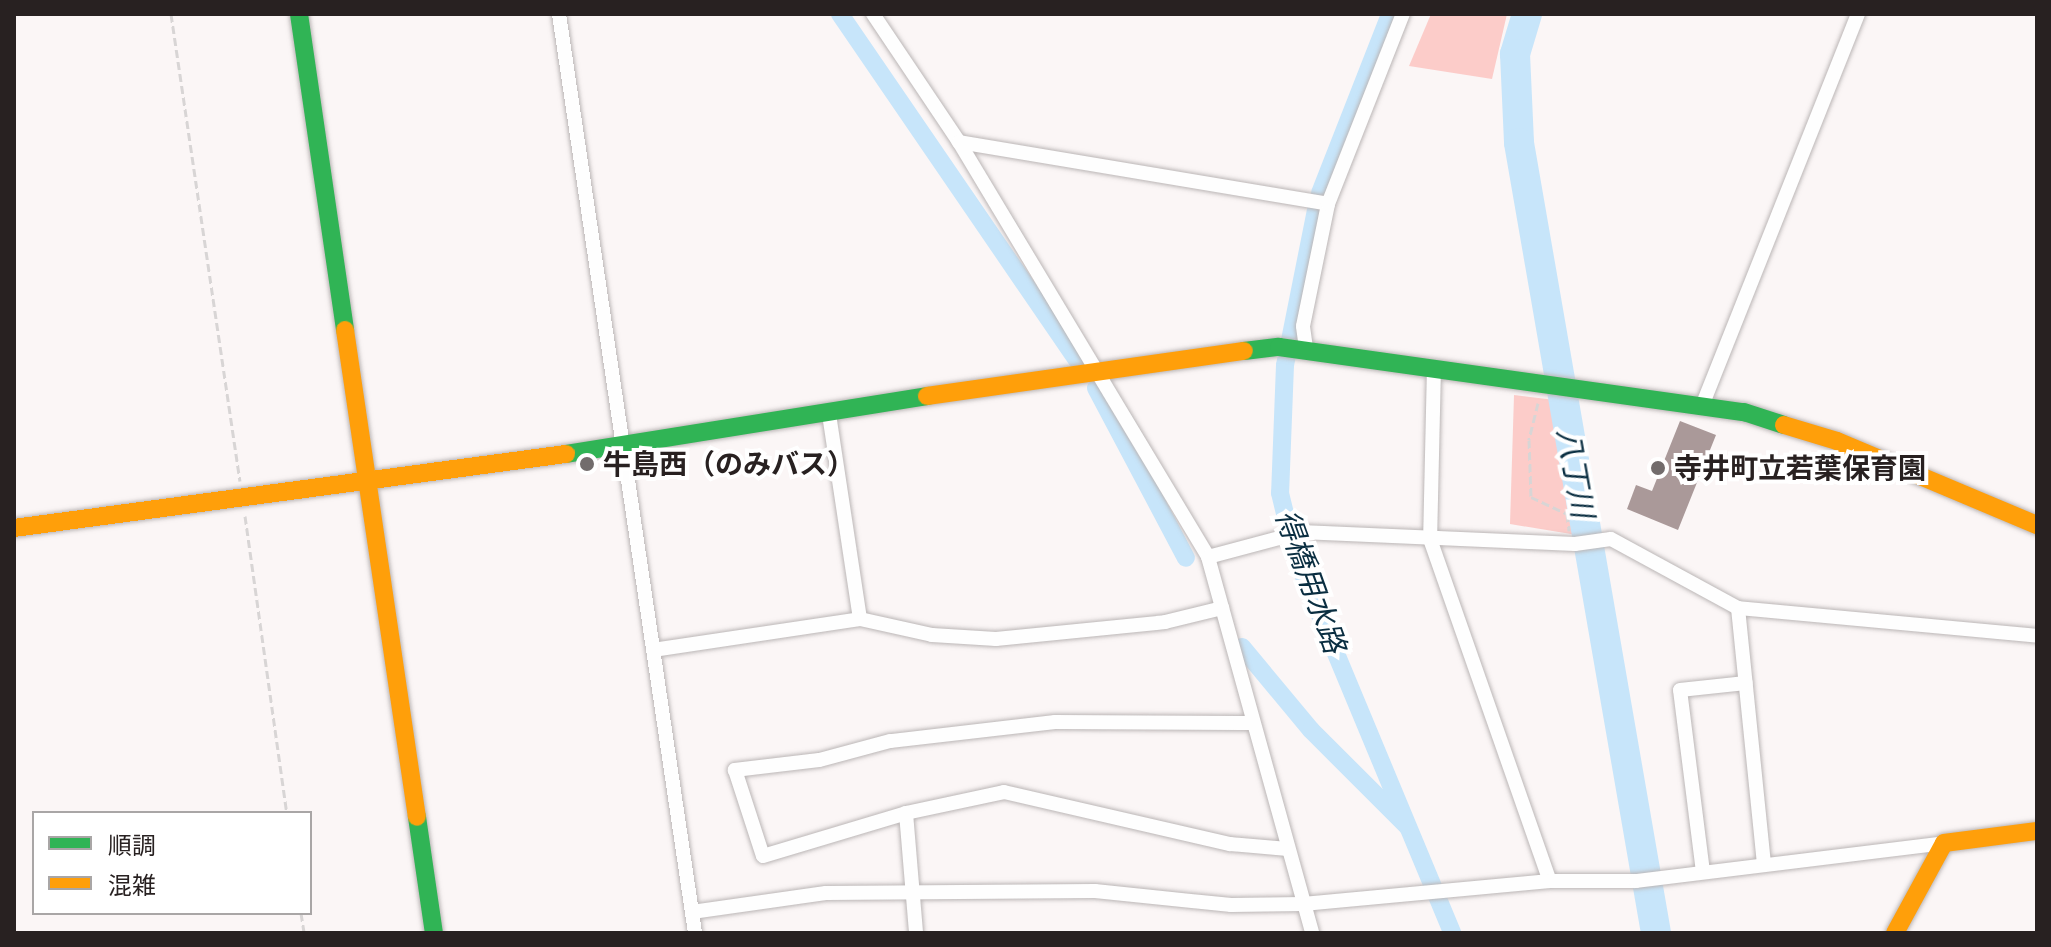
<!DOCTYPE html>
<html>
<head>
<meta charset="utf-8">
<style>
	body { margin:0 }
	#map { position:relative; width:2051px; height:947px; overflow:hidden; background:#fbf6f6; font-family:"PT Sans","Noto Sans JP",sans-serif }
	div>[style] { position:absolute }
	.green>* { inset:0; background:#fcccc9 }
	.canal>* { height:18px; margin:-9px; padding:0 9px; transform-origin:9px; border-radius:9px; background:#c7e5fa }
	.river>* { height:30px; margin:-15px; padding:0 15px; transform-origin:15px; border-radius:15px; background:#c7e5fa }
	.building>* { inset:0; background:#a99 }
	.path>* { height:3px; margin-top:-1.5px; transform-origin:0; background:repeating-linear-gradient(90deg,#d8d5d5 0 8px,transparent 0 12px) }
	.roads { filter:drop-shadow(0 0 2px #bbb6b6) drop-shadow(0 0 2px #bbb6b6) }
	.street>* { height:14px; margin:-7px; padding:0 7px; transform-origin:7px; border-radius:7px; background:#fefefe }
	.fast>* { height:18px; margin:-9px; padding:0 9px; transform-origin:9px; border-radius:9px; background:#30b455 }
	.slow>* { height:18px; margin:-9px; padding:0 9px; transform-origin:9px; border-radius:9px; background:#ff9f0a }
	.dots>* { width:22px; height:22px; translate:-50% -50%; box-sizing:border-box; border:4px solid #fff; border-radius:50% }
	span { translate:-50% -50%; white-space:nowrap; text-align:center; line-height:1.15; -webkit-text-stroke:8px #fff; paint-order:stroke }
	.poi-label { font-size:28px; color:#282121; font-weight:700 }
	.left { translate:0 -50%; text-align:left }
	.water-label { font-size:30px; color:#0a2e41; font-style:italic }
	.frame { position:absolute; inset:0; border:16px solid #282121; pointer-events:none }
	.legend { position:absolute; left:32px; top:811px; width:280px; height:104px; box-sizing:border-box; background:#fff; border:2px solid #a9a6a6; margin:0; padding:10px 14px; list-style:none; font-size:24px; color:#282121 }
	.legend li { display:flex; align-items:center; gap:16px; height:40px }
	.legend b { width:40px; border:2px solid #a9a6a6 }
</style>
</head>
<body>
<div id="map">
	<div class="green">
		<div style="clip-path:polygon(1431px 14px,1507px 14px,1492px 79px,1409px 66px)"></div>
		<div style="clip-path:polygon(1514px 395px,1555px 400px,1577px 535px,1510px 524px)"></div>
	</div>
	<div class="canal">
		<div style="left:840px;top:14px;width:419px;rotate:55.6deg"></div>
		<div style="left:1320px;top:193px;width:192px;rotate:-68.6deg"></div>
		<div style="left:1316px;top:210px;width:158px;rotate:101.3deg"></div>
		<div style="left:1285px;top:365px;width:128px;rotate:92.2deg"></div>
		<div style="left:1280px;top:493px;width:64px;rotate:76.4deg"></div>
		<div style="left:1295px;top:555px;width:409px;rotate:67.4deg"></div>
		<div style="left:1096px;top:388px;width:192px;rotate:62.1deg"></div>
		<div style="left:1242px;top:647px;width:108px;rotate:50.3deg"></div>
		<div style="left:1311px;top:730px;width:136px;rotate:45deg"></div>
	</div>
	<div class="river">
		<div style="left:1527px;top:14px;width:42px;rotate:106.7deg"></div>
		<div style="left:1515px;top:54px;width:89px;rotate:87.4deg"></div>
		<div style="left:1519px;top:143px;width:802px;rotate:80.16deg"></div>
	</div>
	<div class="building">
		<div style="clip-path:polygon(1680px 421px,1716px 435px,1678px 530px,1627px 509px,1636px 485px,1652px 491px)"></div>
	</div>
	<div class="path">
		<div style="left:171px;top:14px;width:472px;rotate:81.6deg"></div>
		<div style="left:1538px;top:403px;width:38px;rotate:104deg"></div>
		<div style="left:1529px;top:440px;width:57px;rotate:88deg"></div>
		<div style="left:1531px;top:497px;width:40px;rotate:25deg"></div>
		<div style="left:1567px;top:514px;width:17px;rotate:83deg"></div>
		<div style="left:245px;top:516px;width:300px;rotate:82deg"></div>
		<div style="left:301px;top:913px;width:20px;rotate:81deg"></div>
	</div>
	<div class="roads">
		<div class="street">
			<div style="left:559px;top:14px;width:929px;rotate:81.58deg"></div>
			<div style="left:873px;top:14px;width:154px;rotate:56.1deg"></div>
			<div style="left:959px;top:142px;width:484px;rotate:59deg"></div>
			<div style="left:1208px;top:557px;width:390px;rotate:74.5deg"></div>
			<div style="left:959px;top:142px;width:374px;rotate:9.5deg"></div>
			<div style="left:1306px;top:348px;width:22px;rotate:-98deg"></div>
			<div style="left:1303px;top:326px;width:125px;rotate:-78.4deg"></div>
			<div style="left:1328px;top:204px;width:204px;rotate:-68.5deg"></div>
			<div style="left:1434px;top:367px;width:172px;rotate:91.3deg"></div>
			<div style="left:1430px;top:539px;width:362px;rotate:70.7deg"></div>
			<div style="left:1702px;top:406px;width:422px;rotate:-68.3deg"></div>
			<div style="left:829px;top:414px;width:207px;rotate:81.4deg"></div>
			<div style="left:1208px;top:557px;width:96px;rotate:-15deg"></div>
			<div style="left:1301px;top:532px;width:274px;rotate:2.5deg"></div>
			<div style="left:1575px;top:544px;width:36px;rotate:-8deg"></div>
			<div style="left:1611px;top:539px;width:145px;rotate:28.5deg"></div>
			<div style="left:1738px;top:608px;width:300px;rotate:5.3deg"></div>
			<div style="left:1738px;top:608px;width:258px;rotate:84.2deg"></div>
			<div style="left:653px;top:650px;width:209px;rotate:-8.5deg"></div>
			<div style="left:860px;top:619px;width:74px;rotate:12.5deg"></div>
			<div style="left:932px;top:635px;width:64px;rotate:3.6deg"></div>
			<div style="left:996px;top:639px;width:170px;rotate:-5.7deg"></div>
			<div style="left:1165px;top:622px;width:59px;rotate:-13.8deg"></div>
			<div style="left:1251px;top:723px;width:196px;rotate:-179.7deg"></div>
			<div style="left:1055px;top:722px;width:166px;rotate:173.4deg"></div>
			<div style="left:890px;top:741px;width:73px;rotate:165deg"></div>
			<div style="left:819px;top:760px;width:85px;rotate:173.2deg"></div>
			<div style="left:735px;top:770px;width:90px;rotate:72deg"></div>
			<div style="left:763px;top:856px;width:149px;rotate:-16.7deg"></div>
			<div style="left:906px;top:813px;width:100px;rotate:-12.1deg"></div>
			<div style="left:1004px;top:792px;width:232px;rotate:13deg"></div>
			<div style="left:1230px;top:844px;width:58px;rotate:4.9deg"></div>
			<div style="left:906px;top:813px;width:120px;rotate:85.2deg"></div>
			<div style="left:1703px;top:872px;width:183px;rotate:-97.2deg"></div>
			<div style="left:1680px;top:690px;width:66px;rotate:-6.1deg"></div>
			<div style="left:692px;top:912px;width:135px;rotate:-8.1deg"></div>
			<div style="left:826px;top:893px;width:269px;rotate:-0.4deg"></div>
			<div style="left:1095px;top:891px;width:137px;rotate:5.9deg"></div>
			<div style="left:1231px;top:905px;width:72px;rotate:-0.8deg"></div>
			<div style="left:1303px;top:904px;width:248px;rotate:-5.3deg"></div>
			<div style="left:1550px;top:881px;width:86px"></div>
			<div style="left:1636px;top:881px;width:310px;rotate:-7deg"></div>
		</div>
		<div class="fast">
			<div style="left:299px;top:14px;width:319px;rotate:81.7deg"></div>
			<div style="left:1244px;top:351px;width:35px;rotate:-7deg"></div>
			<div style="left:1279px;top:347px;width:470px;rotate:8deg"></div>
			<div style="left:1744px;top:412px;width:42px;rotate:18deg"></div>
			<div style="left:566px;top:454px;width:366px;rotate:-9.1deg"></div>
			<div style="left:417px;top:817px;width:117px;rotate:81.7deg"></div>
		</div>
		<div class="slow">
			<div style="left:345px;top:330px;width:492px;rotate:81.6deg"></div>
			<div style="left:927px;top:396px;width:320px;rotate:-8.1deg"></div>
			<div style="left:1784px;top:425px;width:55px;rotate:16.8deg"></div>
			<div style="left:1837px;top:441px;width:217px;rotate:22.8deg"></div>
			<div style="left:14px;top:528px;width:557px;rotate:-7.64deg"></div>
			<div style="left:1895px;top:933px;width:102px;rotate:-61.4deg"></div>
			<div style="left:1944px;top:843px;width:94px;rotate:-7.4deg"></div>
		</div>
	</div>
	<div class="dots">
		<div style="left:587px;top:464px;background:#726c6c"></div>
		<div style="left:1658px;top:468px;background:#726c6c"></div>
	</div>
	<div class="poi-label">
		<span class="left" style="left:603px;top:464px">牛島西（のみバス）</span>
		<span class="left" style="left:1674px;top:468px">寺井町立若葉保育園</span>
	</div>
	<div class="water-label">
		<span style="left:1576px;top:473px;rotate:80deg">八丁川</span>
		<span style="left:1311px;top:581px;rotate:70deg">得橋用水路</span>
	</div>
	<div class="frame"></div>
	<ul class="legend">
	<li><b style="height:10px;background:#30b455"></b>順調</li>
	<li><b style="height:10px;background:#ff9f0a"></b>混雑</li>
	</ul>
</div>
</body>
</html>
